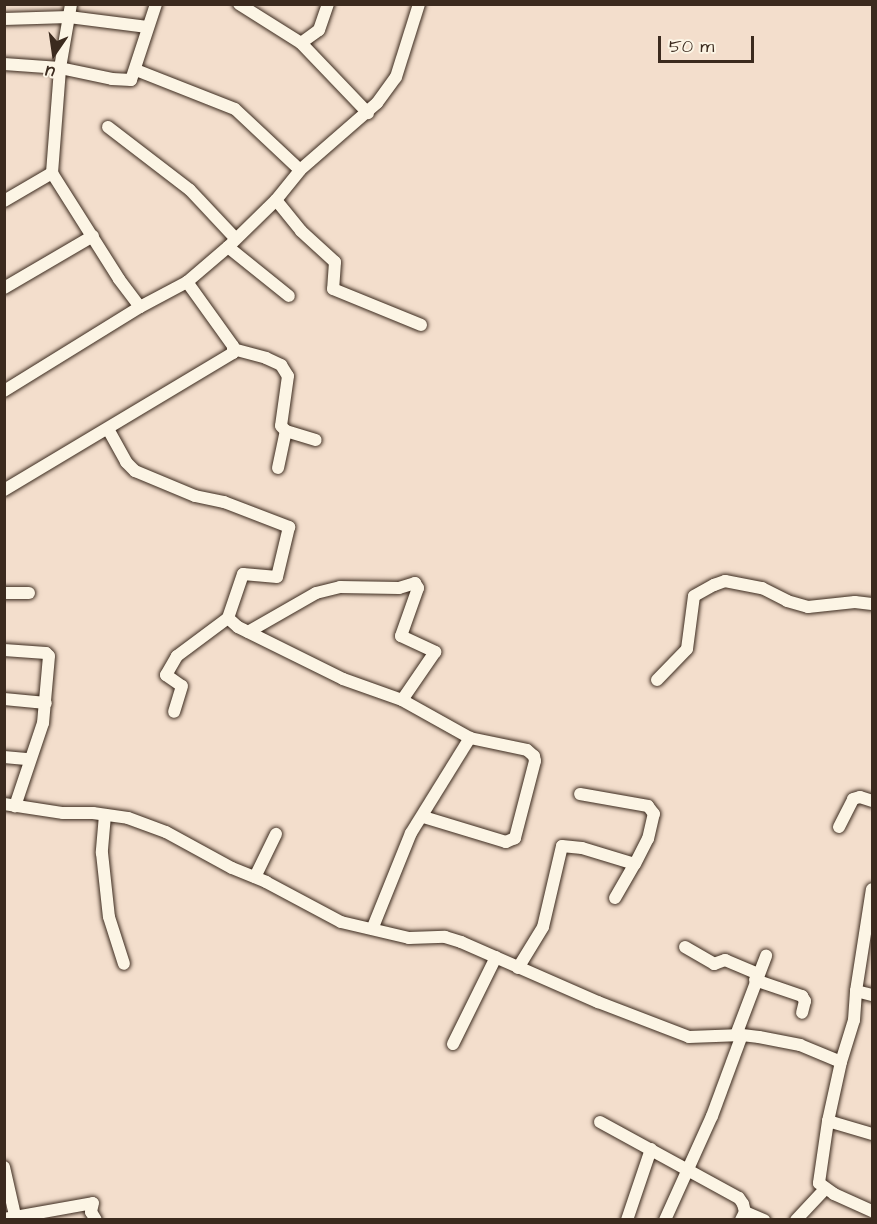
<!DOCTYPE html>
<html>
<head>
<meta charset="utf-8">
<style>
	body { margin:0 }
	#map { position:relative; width:877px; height:1224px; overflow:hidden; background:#f3decc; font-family:"Architects Daughter",sans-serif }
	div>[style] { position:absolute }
	.roads { filter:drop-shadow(0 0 2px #3b2a1e) drop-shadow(0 0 2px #3b2a1e) }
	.minor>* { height:12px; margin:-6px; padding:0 6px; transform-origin:6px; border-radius:6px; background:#fcf5e5 }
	span { translate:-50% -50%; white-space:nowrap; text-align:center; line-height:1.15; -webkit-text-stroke:5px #fcf5e5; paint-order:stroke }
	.frame { position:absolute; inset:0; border:6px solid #3b2a1e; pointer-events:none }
	.north { position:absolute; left:24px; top:24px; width:60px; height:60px; -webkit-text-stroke:4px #fcf5e5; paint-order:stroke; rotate:193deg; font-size:16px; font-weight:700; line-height:24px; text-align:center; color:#3b2a1e }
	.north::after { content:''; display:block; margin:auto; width:21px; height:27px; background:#3b2a1e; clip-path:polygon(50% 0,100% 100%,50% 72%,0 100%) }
	.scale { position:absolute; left:658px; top:36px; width:96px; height:27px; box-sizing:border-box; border:3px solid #3b2a1e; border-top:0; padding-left:8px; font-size:18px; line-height:21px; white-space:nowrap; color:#3b2a1e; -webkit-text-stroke:4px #fcf5e5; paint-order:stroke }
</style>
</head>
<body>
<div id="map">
	<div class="roads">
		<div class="minor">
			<div style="left:239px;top:4px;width:73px;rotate:32.2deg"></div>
			<div style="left:301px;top:43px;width:97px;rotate:46.3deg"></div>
			<div style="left:4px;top:19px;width:65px;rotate:-1.8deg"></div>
			<div style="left:69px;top:17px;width:79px;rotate:7.3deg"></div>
			<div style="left:301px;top:43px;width:22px;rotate:-36deg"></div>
			<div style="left:319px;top:30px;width:28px;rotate:-71deg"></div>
			<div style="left:4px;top:64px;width:56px;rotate:4.1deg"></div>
			<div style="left:60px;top:68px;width:53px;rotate:11.9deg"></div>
			<div style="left:112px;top:79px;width:19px;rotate:3deg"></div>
			<div style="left:131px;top:80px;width:80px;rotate:-71.8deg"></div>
			<div style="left:136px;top:70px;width:106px;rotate:21.5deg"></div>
			<div style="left:235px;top:109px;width:89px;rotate:43.2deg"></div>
			<div style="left:108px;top:127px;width:103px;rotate:37.5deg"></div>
			<div style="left:190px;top:190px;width:66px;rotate:46.8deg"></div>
			<div style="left:276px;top:200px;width:40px;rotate:51deg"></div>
			<div style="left:301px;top:231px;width:46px;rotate:42.4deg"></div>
			<div style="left:335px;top:262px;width:27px;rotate:94deg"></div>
			<div style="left:333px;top:289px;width:95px;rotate:22.2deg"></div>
			<div style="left:4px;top:201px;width:56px;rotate:-30.3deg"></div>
			<div style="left:52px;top:173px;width:105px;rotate:-85.6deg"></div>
			<div style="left:60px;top:68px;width:65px;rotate:-80.2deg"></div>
			<div style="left:228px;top:247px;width:78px;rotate:38.8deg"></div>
			<div style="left:187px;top:282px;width:54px;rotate:-40.5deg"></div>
			<div style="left:228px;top:247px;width:67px;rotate:-44.4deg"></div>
			<div style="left:276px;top:200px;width:38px;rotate:-51deg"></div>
			<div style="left:300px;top:170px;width:102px;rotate:-41deg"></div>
			<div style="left:377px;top:103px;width:32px;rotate:-54deg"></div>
			<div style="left:396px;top:77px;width:77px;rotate:-72.5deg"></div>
			<div style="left:4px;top:288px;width:103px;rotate:-30.3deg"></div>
			<div style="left:233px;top:349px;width:34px;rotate:15deg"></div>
			<div style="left:266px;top:358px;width:17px;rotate:25deg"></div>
			<div style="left:281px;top:365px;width:13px;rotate:58deg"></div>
			<div style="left:288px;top:376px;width:50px;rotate:98deg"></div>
			<div style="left:281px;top:426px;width:7px;rotate:45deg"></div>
			<div style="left:4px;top:391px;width:160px;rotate:-31.7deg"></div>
			<div style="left:140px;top:307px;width:35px;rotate:-127deg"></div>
			<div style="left:119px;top:279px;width:125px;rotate:-122.3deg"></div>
			<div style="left:108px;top:429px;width:38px;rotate:61deg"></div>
			<div style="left:126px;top:462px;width:13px;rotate:45deg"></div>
			<div style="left:135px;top:471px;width:65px;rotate:22.6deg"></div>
			<div style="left:195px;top:496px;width:30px;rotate:12deg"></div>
			<div style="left:224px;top:502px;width:70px;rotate:21deg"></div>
			<div style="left:289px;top:527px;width:51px;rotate:103.5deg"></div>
			<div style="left:277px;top:577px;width:34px;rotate:-175deg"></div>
			<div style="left:243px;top:574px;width:46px;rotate:108.8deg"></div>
			<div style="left:228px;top:618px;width:64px;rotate:143.3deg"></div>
			<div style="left:177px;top:656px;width:22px;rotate:120deg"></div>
			<div style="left:166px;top:675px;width:19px;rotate:35deg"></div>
			<div style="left:182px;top:686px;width:27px;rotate:107deg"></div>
			<div style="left:278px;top:468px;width:38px;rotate:-78deg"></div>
			<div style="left:286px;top:431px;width:31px;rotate:17deg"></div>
			<div style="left:4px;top:490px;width:267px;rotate:-30.9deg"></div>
			<div style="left:233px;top:353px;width:7px;rotate:-90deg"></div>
			<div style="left:233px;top:346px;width:79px;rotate:-125.7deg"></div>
			<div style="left:187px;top:282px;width:53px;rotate:152deg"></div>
			<div style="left:4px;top:593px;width:25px"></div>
			<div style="left:228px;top:618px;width:13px;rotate:42deg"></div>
			<div style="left:238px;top:627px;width:117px;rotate:26.3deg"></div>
			<div style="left:343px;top:679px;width:63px;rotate:19.6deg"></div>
			<div style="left:402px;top:700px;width:78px;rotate:29.2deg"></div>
			<div style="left:470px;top:738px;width:58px;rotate:11.9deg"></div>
			<div style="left:527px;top:750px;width:9px;rotate:41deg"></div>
			<div style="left:534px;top:756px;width:5px;rotate:79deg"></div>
			<div style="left:535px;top:761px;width:80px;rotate:104.6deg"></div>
			<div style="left:515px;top:838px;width:10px;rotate:156deg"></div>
			<div style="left:506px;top:842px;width:87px;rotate:-163.2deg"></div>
			<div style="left:248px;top:632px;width:78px;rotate:-29.8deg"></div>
			<div style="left:316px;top:593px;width:25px;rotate:-14deg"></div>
			<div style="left:340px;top:587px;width:59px;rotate:1deg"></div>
			<div style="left:399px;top:588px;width:17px;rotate:-17deg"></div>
			<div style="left:415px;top:583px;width:6px;rotate:59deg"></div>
			<div style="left:418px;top:588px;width:51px;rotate:109.5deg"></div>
			<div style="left:401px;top:636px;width:38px;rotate:25deg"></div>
			<div style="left:435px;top:652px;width:58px;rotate:124.5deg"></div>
			<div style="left:4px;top:650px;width:42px;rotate:4.1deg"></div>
			<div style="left:46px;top:653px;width:4px;rotate:45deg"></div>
			<div style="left:49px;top:656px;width:67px;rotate:95.1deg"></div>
			<div style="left:43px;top:723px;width:88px;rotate:108.6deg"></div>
			<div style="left:657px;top:680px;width:43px;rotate:-45.9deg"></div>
			<div style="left:687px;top:649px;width:53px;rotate:-82.5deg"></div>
			<div style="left:694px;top:596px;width:23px;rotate:-29deg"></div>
			<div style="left:714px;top:585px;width:12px;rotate:-20deg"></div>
			<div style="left:725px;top:581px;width:38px;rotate:11deg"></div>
			<div style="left:762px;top:588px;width:28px;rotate:27deg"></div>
			<div style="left:787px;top:601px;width:22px;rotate:16deg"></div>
			<div style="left:808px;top:607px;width:47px;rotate:-6.1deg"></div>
			<div style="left:855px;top:602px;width:17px;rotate:7deg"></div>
			<div style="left:4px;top:699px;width:42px;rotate:5.4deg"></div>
			<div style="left:4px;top:757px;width:25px;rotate:5deg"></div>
			<div style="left:4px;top:804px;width:60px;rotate:8.7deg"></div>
			<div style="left:63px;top:813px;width:30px"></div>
			<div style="left:93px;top:813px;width:35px;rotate:8deg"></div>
			<div style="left:128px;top:818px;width:40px;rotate:20.2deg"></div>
			<div style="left:166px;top:832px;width:75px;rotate:28.6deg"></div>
			<div style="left:232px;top:868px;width:37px;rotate:22deg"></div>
			<div style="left:266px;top:882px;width:85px;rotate:28.1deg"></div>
			<div style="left:341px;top:922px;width:70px;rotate:13.2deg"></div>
			<div style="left:409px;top:938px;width:36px;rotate:-2deg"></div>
			<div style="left:445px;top:937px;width:17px;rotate:17deg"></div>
			<div style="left:461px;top:942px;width:150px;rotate:23.7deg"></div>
			<div style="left:598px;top:1002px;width:97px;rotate:21deg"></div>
			<div style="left:689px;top:1037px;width:53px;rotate:-2.2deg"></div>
			<div style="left:742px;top:1035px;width:17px;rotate:7deg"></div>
			<div style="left:759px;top:1037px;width:42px;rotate:11deg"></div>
			<div style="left:800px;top:1045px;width:44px;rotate:22.5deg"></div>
			<div style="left:841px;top:1062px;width:60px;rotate:102.4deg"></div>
			<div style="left:828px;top:1121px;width:63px;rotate:98.3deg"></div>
			<div style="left:819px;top:1183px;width:19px;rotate:36deg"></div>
			<div style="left:834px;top:1194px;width:42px;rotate:24.1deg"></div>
			<div style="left:105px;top:815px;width:38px;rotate:95deg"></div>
			<div style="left:102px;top:853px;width:64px;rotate:83.8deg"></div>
			<div style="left:109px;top:917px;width:49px;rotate:72.3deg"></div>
			<div style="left:839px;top:827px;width:31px;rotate:-63deg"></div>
			<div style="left:853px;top:799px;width:7px;rotate:-16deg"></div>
			<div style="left:860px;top:797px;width:13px;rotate:18deg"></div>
			<div style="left:255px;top:877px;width:48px;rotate:-64deg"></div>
			<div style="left:615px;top:898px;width:39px;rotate:-60deg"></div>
			<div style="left:373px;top:927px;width:101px;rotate:-68deg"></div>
			<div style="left:411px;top:833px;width:112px;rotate:-58.2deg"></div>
			<div style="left:685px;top:947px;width:34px;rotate:30deg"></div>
			<div style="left:714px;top:964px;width:12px;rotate:-20deg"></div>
			<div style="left:725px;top:960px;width:36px;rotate:23deg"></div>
			<div style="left:518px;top:968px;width:48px;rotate:-58.6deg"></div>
			<div style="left:543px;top:927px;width:83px;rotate:-76.8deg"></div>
			<div style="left:562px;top:846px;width:20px;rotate:6deg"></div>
			<div style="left:582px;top:848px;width:55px;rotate:16.8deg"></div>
			<div style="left:635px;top:864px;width:28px;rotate:-63deg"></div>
			<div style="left:648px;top:839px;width:26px;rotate:-77deg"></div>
			<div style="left:654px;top:814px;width:10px;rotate:-127deg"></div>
			<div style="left:648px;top:806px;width:69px;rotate:-170deg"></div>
			<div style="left:755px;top:980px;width:50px;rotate:18.8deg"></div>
			<div style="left:802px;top:996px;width:6px;rotate:59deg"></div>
			<div style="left:805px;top:1001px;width:12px;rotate:104deg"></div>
			<div style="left:856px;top:991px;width:16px;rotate:14deg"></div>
			<div style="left:736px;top:1035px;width:85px;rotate:-69.2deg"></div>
			<div style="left:453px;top:1044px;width:97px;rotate:-63.7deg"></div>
			<div style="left:841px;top:1062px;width:44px;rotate:-72.8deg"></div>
			<div style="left:854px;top:1020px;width:29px;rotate:-86deg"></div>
			<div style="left:856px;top:991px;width:103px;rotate:-81.1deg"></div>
			<div style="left:828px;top:1121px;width:46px;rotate:16.5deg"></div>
			<div style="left:600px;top:1122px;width:158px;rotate:28.7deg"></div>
			<div style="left:739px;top:1198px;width:7px;rotate:56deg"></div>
			<div style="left:743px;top:1204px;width:8px;rotate:76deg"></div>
			<div style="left:745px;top:1212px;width:9px;rotate:117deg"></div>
			<div style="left:4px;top:1167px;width:54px;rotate:77.2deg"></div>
			<div style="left:745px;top:1212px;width:21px;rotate:23deg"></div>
			<div style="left:4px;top:1219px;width:90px;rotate:-10.2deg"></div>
			<div style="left:93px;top:1203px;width:9px;rotate:103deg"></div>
			<div style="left:91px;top:1212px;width:9px;rotate:58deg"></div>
			<div style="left:627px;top:1220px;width:75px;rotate:-71.3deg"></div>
			<div style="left:665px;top:1220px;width:114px;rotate:-65.7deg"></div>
			<div style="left:712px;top:1116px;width:86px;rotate:-69.7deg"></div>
			<div style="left:796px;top:1220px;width:42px;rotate:-46.9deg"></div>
		</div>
	</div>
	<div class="frame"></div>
	<div class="north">U</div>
	<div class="scale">50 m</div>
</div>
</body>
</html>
